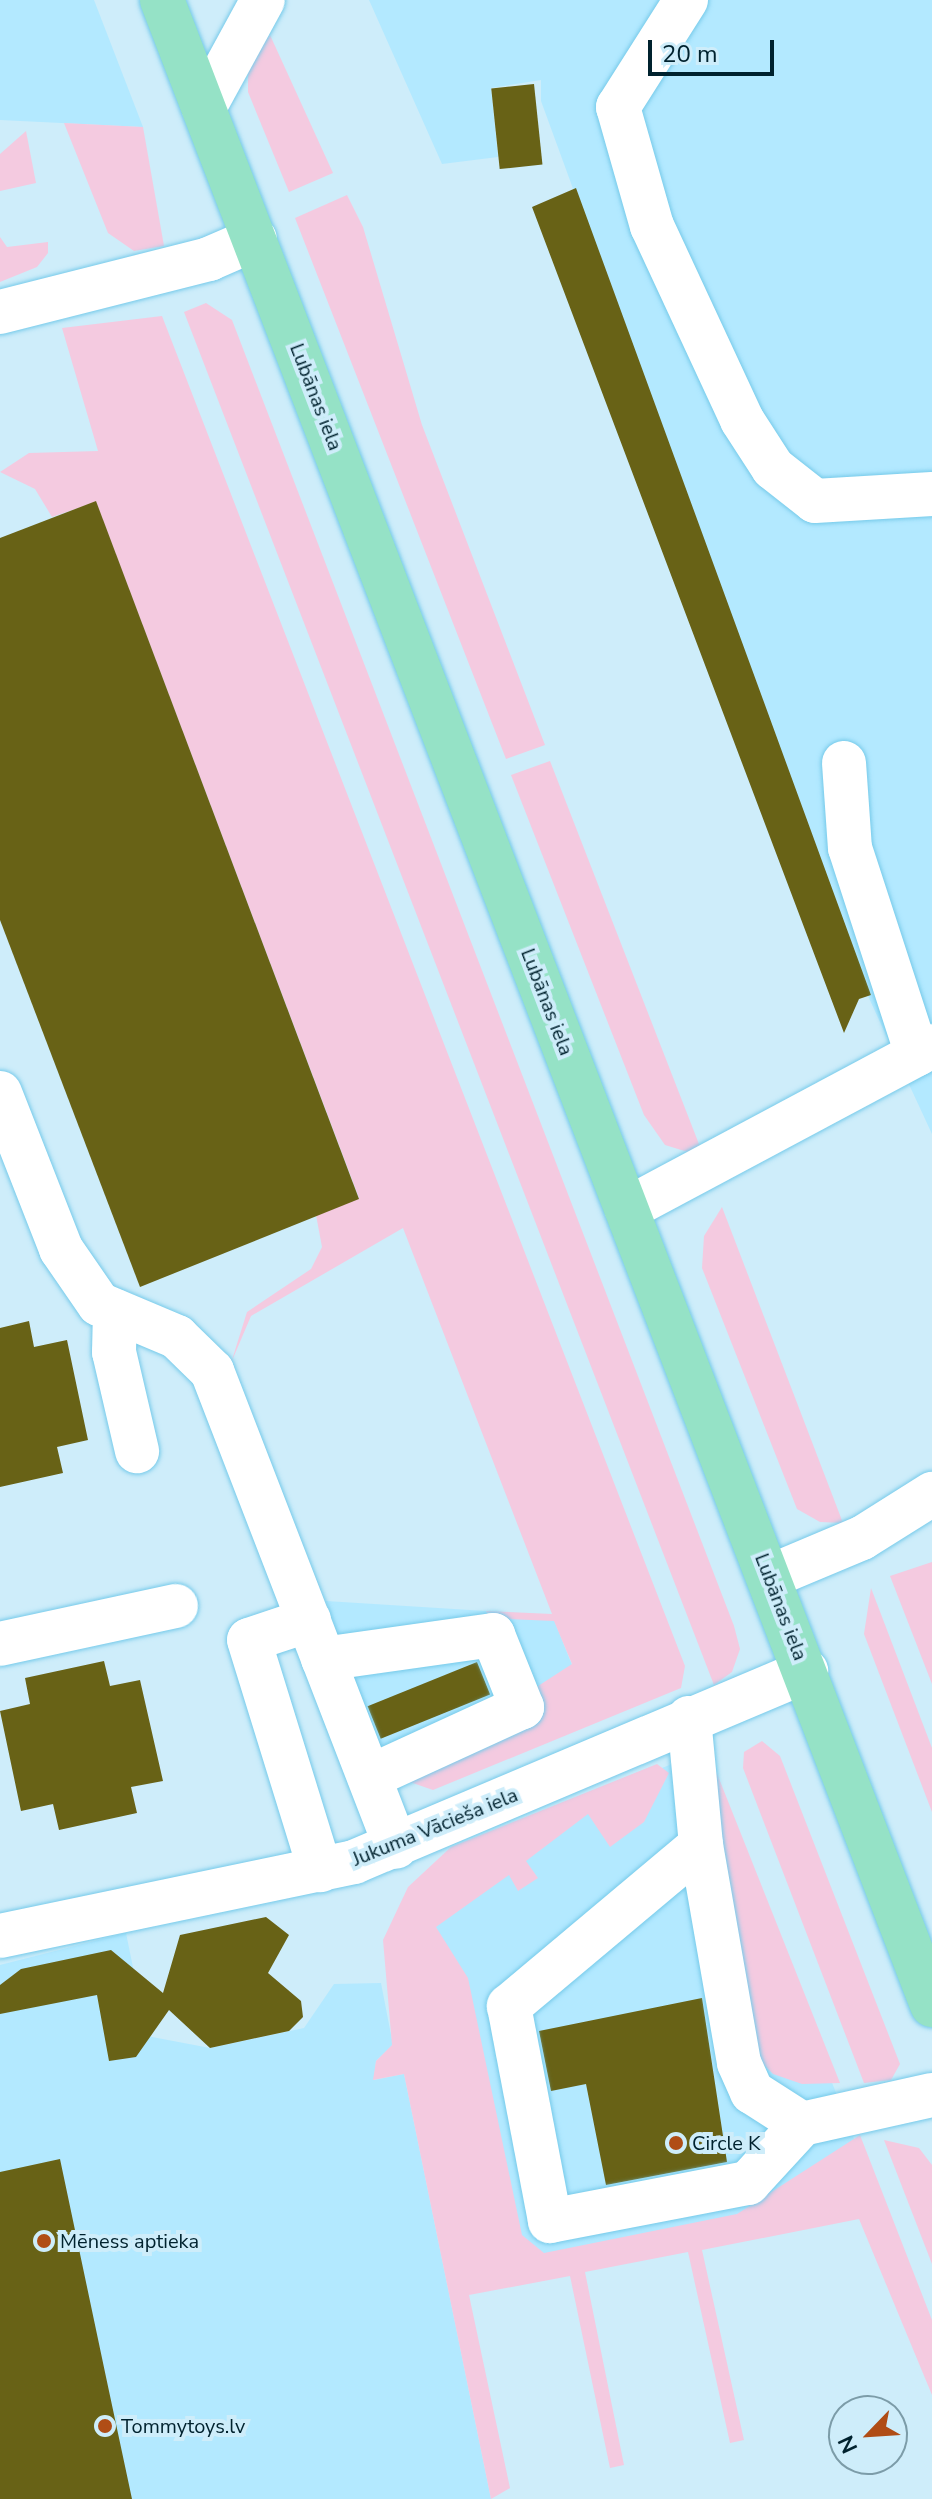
<!DOCTYPE html>
<html>
<head>
<meta charset="utf-8">
<style>
	body { margin:0 }
	#map { position:relative; width:932px; height:2499px; overflow:hidden; background:#ceedfa; font-family:"Nunito Sans",sans-serif }
	div>[style] { position:absolute }
	.built>* { inset:0; background:#b3e9ff }
	.green>* { inset:0; background:#f4cae0 }
	.building>* { inset:0; background:#686216; transform-origin:0 0 }
	.roads { filter:drop-shadow(0 0 2px #76caea) drop-shadow(0 0 2px #76caea) }
	.minor>* { height:44px; margin:-22px; padding:0 22px; transform-origin:22px; border-radius:22px; background:#fff }
	.major>* { height:44px; margin:-22px; padding:0 22px; transform-origin:22px; border-radius:22px; background:#95e2c6 }
	.dots>* { width:22px; height:22px; translate:-50% -50%; box-sizing:border-box; border:4px solid #ceedfa; border-radius:50% }
	span { translate:-50% -50%; white-space:nowrap; text-align:center; line-height:1.15; -webkit-text-stroke:8px #ceedfa; paint-order:stroke }
	.street-label { font-size:20px; color:#00222e }
	.poi-label { font-size:20px; color:#00222e }
	.left { translate:0 -50%; text-align:left }
	.north { position:absolute; left:828px; top:2395px; width:80px; height:80px; box-sizing:border-box; background:#ceedfa; border:2px solid #7c9ca8; border-radius:50%; rotate:245deg; font-size:22px; font-weight:700; line-height:32px; text-align:center; color:#00222e }
	.north::after { content:''; display:block; margin:auto; width:28px; height:36px; background:#b04d16; clip-path:polygon(50% 0,100% 100%,50% 72%,0 100%) }
	.scale { position:absolute; left:648px; top:40px; width:126px; height:36px; box-sizing:border-box; border:4px solid #00222e; border-top:0; padding-left:10px; font-size:24px; line-height:28px; white-space:nowrap; color:#00222e; -webkit-text-stroke:6px #ceedfa; paint-order:stroke }
</style>
</head>
<body>
<div id="map">
	<div class="built">
		<div style="clip-path:polygon(0 0,94px 0,143px 127px,0 120px)"></div>
		<div style="clip-path:polygon(369px 0,932px 0,932px 1134px,868px 996px,541px 101px,541px 80px,491px 88px,498px 157px,442px 164px)"></div>
		<div style="clip-path:polygon(326px 1601px,552px 1615px,572px 1665px,530px 1698px,540px 1722px,388px 1784px)"></div>
		<div style="clip-path:polygon(703px 1751px,859px 2152px,744px 2226px,537px 2271px,482px 2220px,412px 1912px,520px 1827px)"></div>
		<div style="clip-path:polygon(126px 1933px,147px 2036px,210px 2048px,304px 2028px,334px 1984px,381px 1983px,393px 2045px,376px 2061px,374px 2080px,404px 2074px,491px 2499px,0 2499px,0 1965px)"></div>
	</div>
	<div class="green">
		<div style="clip-path:polygon(270px 35px,333px 173px,289px 192px,248px 92px,248px 64px)"></div>
		<div style="clip-path:polygon(64px 123px,143px 127px,164px 246px,134px 251px,108px 233px)"></div>
		<div style="clip-path:polygon(26px 131px,36px 183px,0 191px,0 154px)"></div>
		<div style="clip-path:polygon(347px 195px,363px 227px,422px 425px,545px 745px,506px 759px,295px 218px)"></div>
		<div style="clip-path:polygon(0 237px,7px 247px,48px 242px,48px 253px,37px 267px,0 282px)"></div>
		<div style="clip-path:polygon(206px 303px,232px 320px,734px 1626px,740px 1649px,732px 1672px,714px 1685px,184px 312px)"></div>
		<div style="clip-path:polygon(162px 316px,685px 1666px,681px 1688px,433px 1790px,404px 1780px,540px 1722px,530px 1698px,535px 1688px,572px 1664px,554px 1621px,489px 1618px,486px 1611px,552px 1614px,403px 1228px,251px 1316px,231px 1363px,247px 1312px,311px 1269px,322px 1247px,316px 1215px,359px 1198px,96px 502px,52px 517px,35px 489px,0 472px,29px 453px,98px 451px,62px 328px)"></div>
		<div style="clip-path:polygon(550px 761px,704px 1157px,665px 1145px,644px 1115px,511px 775px)"></div>
		<div style="clip-path:polygon(722px 1207px,843px 1523px,820px 1522px,797px 1509px,702px 1268px,704px 1236px)"></div>
		<div style="clip-path:polygon(932px 1562px,932px 1684px,890px 1576px)"></div>
		<div style="clip-path:polygon(871px 1588px,932px 1748px,932px 1812px,864px 1634px)"></div>
		<div style="clip-path:polygon(762px 1741px,780px 1756px,900px 2064px,891px 2080px,864px 2083px,743px 1768px,744px 1752px)"></div>
		<div style="clip-path:polygon(657px 1764px,669px 1773px,644px 1822px,610px 1847px,588px 1814px,526px 1861px,538px 1878px,518px 1891px,509px 1875px,436px 1927px,468px 1978px,522px 2235px,544px 2253px,737px 2214px,860px 2135px,932px 2320px,932px 2395px,859px 2219px,702px 2250px,744px 2440px,730px 2443px,688px 2252px,585px 2272px,624px 2465px,610px 2468px,570px 2276px,469px 2295px,510px 2488px,491px 2499px,404px 2074px,373px 2080px,376px 2061px,392px 2045px,383px 1940px,408px 1887px,451px 1847px)"></div>
		<div style="clip-path:polygon(714px 1766px,840px 2083px,802px 2084px,773px 2074px,746px 2047px)"></div>
		<div style="clip-path:polygon(884px 2140px,919px 2148px,932px 2165px,932px 2264px)"></div>
	</div>
	<div class="building">
		<div style="left:534px;top:84px;width:81px;height:43px;rotate:84deg"></div>
		<div style="clip-path:polygon(576px 188px,871px 995px,859px 999px,844px 1033px,532px 207px)"></div>
		<div style="clip-path:polygon(96px 501px,359px 1199px,140px 1287px,0 920px,0 538px)"></div>
		<div style="clip-path:polygon(29px 1321px,34px 1347px,67px 1340px,88px 1440px,57px 1447px,63px 1473px,0 1487px,0 1328px)"></div>
		<div style="clip-path:polygon(104px 1661px,110px 1686px,140px 1680px,163px 1781px,131px 1787px,137px 1813px,59px 1830px,53px 1804px,21px 1811px,0 1711px,30px 1704px,25px 1678px)"></div>
		<div style="left:477px;top:1662px;width:35px;height:118px;rotate:68deg"></div>
		<div style="clip-path:polygon(266px 1917px,289px 1935px,268px 1973px,301px 2001px,303px 2017px,289px 2031px,210px 2048px,169px 2010px,136px 2057px,109px 2061px,97px 1995px,0 2014px,0 1985px,21px 1969px,111px 1950px,163px 1993px,180px 1935px)"></div>
		<div style="clip-path:polygon(702px 1998px,727px 2162px,606px 2185px,586px 2084px,551px 2091px,539px 2031px)"></div>
		<div style="clip-path:polygon(60px 2159px,106px 2377px,132px 2499px,0 2499px,0 2172px)"></div>
	</div>
	<div class="roads">
		<div class="minor">
			<div style="left:686px;top:0;width:127px;rotate:122.4deg"></div>
			<div style="left:618px;top:107px;width:124px;rotate:74.1deg"></div>
			<div style="left:652px;top:226px;width:214px;rotate:65.1deg"></div>
			<div style="left:742px;top:420px;width:57px;rotate:57.1deg"></div>
			<div style="left:773px;top:468px;width:53px;rotate:38.2deg"></div>
			<div style="left:815px;top:501px;width:117px;rotate:-3.4deg"></div>
			<div style="left:204px;top:108px;width:123px;rotate:-61.4deg"></div>
			<div style="left:0;top:312px;width:216px;rotate:-14.2deg"></div>
			<div style="left:209px;top:259px;width:50px;rotate:-23.5deg"></div>
			<div style="left:844px;top:763px;width:85px;rotate:86deg"></div>
			<div style="left:850px;top:848px;width:217px;rotate:72deg"></div>
			<div style="left:0;top:1093px;width:168px;rotate:68.6deg"></div>
			<div style="left:61px;top:1249px;width:67px;rotate:55.4deg"></div>
			<div style="left:99px;top:1304px;width:85px;rotate:22.9deg"></div>
			<div style="left:177px;top:1337px;width:49px;rotate:44.2deg"></div>
			<div style="left:212px;top:1371px;width:510px;rotate:68.87deg"></div>
			<div style="left:627px;top:1209px;width:346px;rotate:-28.1deg"></div>
			<div style="left:115px;top:1311px;width:41px;rotate:91.4deg"></div>
			<div style="left:114px;top:1352px;width:102px;rotate:76.9deg"></div>
			<div style="left:769px;top:1577px;width:101px;rotate:-22.8deg"></div>
			<div style="left:862px;top:1538px;width:83px;rotate:-32.2deg"></div>
			<div style="left:309px;top:1620px;width:63px;rotate:161.6deg"></div>
			<div style="left:249px;top:1640px;width:241px;rotate:72.8deg"></div>
			<div style="left:0;top:1644px;width:180px;rotate:-12.2deg"></div>
			<div style="left:323px;top:1659px;width:172px;rotate:-8deg"></div>
			<div style="left:493px;top:1635px;width:78px;rotate:68.1deg"></div>
			<div style="left:522px;top:1707px;width:168px;rotate:155.4deg"></div>
			<div style="left:689px;top:1718px;width:128px;rotate:84.6deg"></div>
			<div style="left:701px;top:1845px;width:221px;rotate:80.1deg"></div>
			<div style="left:739px;top:2063px;width:32px;rotate:66deg"></div>
			<div style="left:752px;top:2092px;width:59px;rotate:32.6deg"></div>
			<div style="left:701px;top:1845px;width:251px;rotate:140deg"></div>
			<div style="left:509px;top:2006px;width:219px;rotate:79.2deg"></div>
			<div style="left:550px;top:2221px;width:202px;rotate:-10.9deg"></div>
			<div style="left:748px;top:2183px;width:80px;rotate:-47.5deg"></div>
			<div style="left:802px;top:2124px;width:133px;rotate:-12.6deg"></div>
			<div style="left:0;top:1936px;width:362px;rotate:-11.8deg"></div>
			<div style="left:354px;top:1862px;width:491px;rotate:-22.9deg"></div>
		</div>
		<div class="major">
			<div style="left:162px;top:0;width:2148px;rotate:68.99deg"></div>
		</div>
	</div>
	<div class="dots">
		<div style="left:676px;top:2143px;background:#b04d16"></div>
		<div style="left:44px;top:2241px;background:#b04d16"></div>
		<div style="left:105px;top:2426px;background:#b04d16"></div>
	</div>
	<div class="street-label">
		<span style="left:316px;top:397px;rotate:69deg">Lubānas iela</span>
		<span style="left:547px;top:1002px;rotate:69deg">Lubānas iela</span>
		<span style="left:781px;top:1607px;rotate:69deg">Lubānas iela</span>
		<span style="left:435px;top:1827px;rotate:-22deg">Jukuma Vācieša iela</span>
	</div>
	<div class="poi-label">
		<span class="left" style="left:692px;top:2143px">Circle K</span>
		<span class="left" style="left:60px;top:2241px">Mēness aptieka</span>
		<span class="left" style="left:121px;top:2426px">Tommytoys.lv</span>
	</div>
	<div class="north">N</div>
	<div class="scale">20 m</div>
</div>
</body>
</html>
